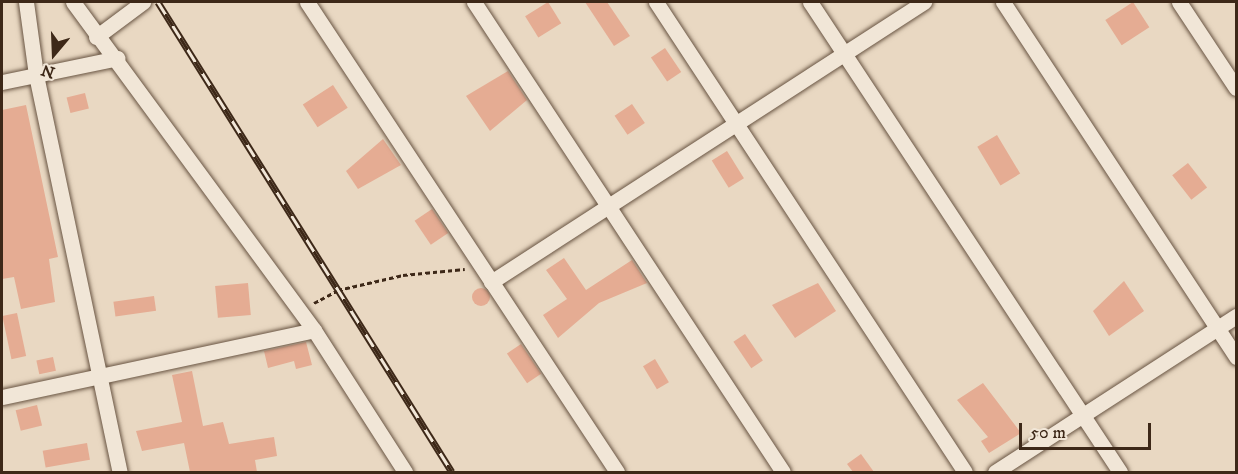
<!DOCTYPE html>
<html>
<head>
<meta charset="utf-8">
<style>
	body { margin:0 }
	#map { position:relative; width:1238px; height:474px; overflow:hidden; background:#e9d8c2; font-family:"IM FELL DW Pica",serif }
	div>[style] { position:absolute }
	.building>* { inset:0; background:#e5ac93; transform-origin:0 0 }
	.round { border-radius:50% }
	.path>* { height:3px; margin-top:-1.5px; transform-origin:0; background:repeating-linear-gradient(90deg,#3d2818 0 4.5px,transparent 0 7.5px) }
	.roads { filter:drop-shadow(0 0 2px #685442) drop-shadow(0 0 2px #685442) }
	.minor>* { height:15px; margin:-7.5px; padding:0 7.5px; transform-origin:7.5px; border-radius:7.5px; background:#f1e6d7 }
	.rail>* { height:7px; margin-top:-3.5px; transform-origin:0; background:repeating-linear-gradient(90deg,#f1e6d7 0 14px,#3d2818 0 28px); box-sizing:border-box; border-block:2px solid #3d2818 }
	span { translate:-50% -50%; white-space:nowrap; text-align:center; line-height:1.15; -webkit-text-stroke:6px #f1e6d7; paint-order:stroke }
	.frame { position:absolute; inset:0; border:3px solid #3d2818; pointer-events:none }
	.north { position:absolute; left:24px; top:24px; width:60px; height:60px; -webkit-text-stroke:4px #f1e6d7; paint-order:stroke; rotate:199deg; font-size:16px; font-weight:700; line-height:24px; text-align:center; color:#3d2818 }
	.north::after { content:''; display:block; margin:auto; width:21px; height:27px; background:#3d2818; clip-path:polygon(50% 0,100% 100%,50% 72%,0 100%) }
	.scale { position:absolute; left:1019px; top:423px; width:132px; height:27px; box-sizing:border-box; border:3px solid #3d2818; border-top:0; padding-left:8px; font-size:18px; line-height:21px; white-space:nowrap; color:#3d2818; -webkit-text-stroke:4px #f1e6d7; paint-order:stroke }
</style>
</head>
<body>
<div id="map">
	<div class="building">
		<div style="left:548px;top:2px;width:25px;height:27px;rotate:58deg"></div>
		<div style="clip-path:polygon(585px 2px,607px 2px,630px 36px,614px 46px)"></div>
		<div style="left:1133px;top:2px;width:30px;height:33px;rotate:57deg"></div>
		<div style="left:665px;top:48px;width:29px;height:17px;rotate:56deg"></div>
		<div style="clip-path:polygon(508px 71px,527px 100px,490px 131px,466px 96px)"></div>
		<div style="left:333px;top:85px;width:27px;height:36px;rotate:57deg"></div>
		<div style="left:85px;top:93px;width:16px;height:19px;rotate:76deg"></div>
		<div style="left:632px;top:104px;width:23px;height:21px;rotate:56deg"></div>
		<div style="clip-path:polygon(26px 105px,58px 257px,49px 259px,55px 302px,21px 309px,14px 277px,2px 279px,2px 110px)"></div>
		<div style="left:997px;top:135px;width:45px;height:23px;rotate:59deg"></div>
		<div style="clip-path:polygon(383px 139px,401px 165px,358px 189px,346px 171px)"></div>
		<div style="left:727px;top:151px;width:32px;height:18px;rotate:58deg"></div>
		<div style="left:1188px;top:163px;width:31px;height:20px;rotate:52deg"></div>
		<div style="left:432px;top:209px;width:29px;height:21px;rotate:56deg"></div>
		<div style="clip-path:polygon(564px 258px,586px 290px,632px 260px,647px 283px,599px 303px,558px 338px,543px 315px,567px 299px,546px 270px)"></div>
		<div style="clip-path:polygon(1124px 281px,1144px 311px,1109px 336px,1093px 311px)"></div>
		<div style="left:248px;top:283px;width:32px;height:33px;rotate:85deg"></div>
		<div style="clip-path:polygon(818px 283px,836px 311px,795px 338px,772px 305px)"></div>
		<div class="round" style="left:472px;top:288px;width:18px;height:18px"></div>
		<div style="left:154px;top:296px;width:15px;height:41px;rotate:82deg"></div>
		<div style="left:17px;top:313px;width:44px;height:15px;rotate:78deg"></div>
		<div style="left:745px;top:334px;width:32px;height:14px;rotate:56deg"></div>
		<div style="clip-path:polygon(306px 342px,312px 365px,296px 369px,294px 361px,268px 368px,264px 351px)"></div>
		<div style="left:521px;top:344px;width:36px;height:17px;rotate:56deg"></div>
		<div style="left:53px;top:357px;width:14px;height:17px;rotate:78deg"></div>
		<div style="left:655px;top:359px;width:27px;height:14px;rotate:59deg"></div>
		<div style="clip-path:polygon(192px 371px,203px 426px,223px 422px,229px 444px,274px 437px,277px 456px,255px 460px,257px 472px,190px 472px,184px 443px,142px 451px,136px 431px,182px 422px,172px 375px)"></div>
		<div style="clip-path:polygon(983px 383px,1021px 433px,989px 453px,981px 441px,988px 437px,957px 400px)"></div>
		<div style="left:37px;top:405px;width:21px;height:22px;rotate:76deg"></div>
		<div style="left:87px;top:443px;width:17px;height:45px;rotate:80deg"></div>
		<div style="clip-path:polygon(861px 454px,874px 472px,853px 472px,847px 464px)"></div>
	</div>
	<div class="path">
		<div style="left:314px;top:303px;width:27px;rotate:-28deg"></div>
		<div style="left:338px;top:290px;width:67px;rotate:-13deg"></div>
		<div style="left:403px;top:275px;width:62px;rotate:-5.5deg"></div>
	</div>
	<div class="roads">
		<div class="minor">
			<div style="left:26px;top:2px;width:74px;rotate:82.2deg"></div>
			<div style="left:36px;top:75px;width:406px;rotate:78.1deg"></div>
			<div style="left:73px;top:2px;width:407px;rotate:53.7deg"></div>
			<div style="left:314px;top:330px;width:169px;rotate:57.3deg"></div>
			<div style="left:307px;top:2px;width:563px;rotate:56.59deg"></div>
			<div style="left:474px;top:2px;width:562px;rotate:56.68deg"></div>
			<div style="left:656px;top:2px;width:562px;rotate:56.68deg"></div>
			<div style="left:810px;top:2px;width:563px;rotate:56.59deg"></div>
			<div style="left:1003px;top:2px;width:425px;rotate:56.7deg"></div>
			<div style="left:1179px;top:2px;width:103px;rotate:56.5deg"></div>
			<div style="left:96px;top:37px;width:59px;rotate:-36.7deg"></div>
			<div style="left:2px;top:82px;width:118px;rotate:-11.7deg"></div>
			<div style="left:491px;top:282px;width:516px;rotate:-32.89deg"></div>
			<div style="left:2px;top:397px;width:319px;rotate:-12.1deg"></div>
			<div style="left:995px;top:472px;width:287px;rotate:-32.9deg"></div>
		</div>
	</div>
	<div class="rail">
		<div style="left:158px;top:2px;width:554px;rotate:57.97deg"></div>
	</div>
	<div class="frame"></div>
	<div class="north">N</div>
	<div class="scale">50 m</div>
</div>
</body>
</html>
